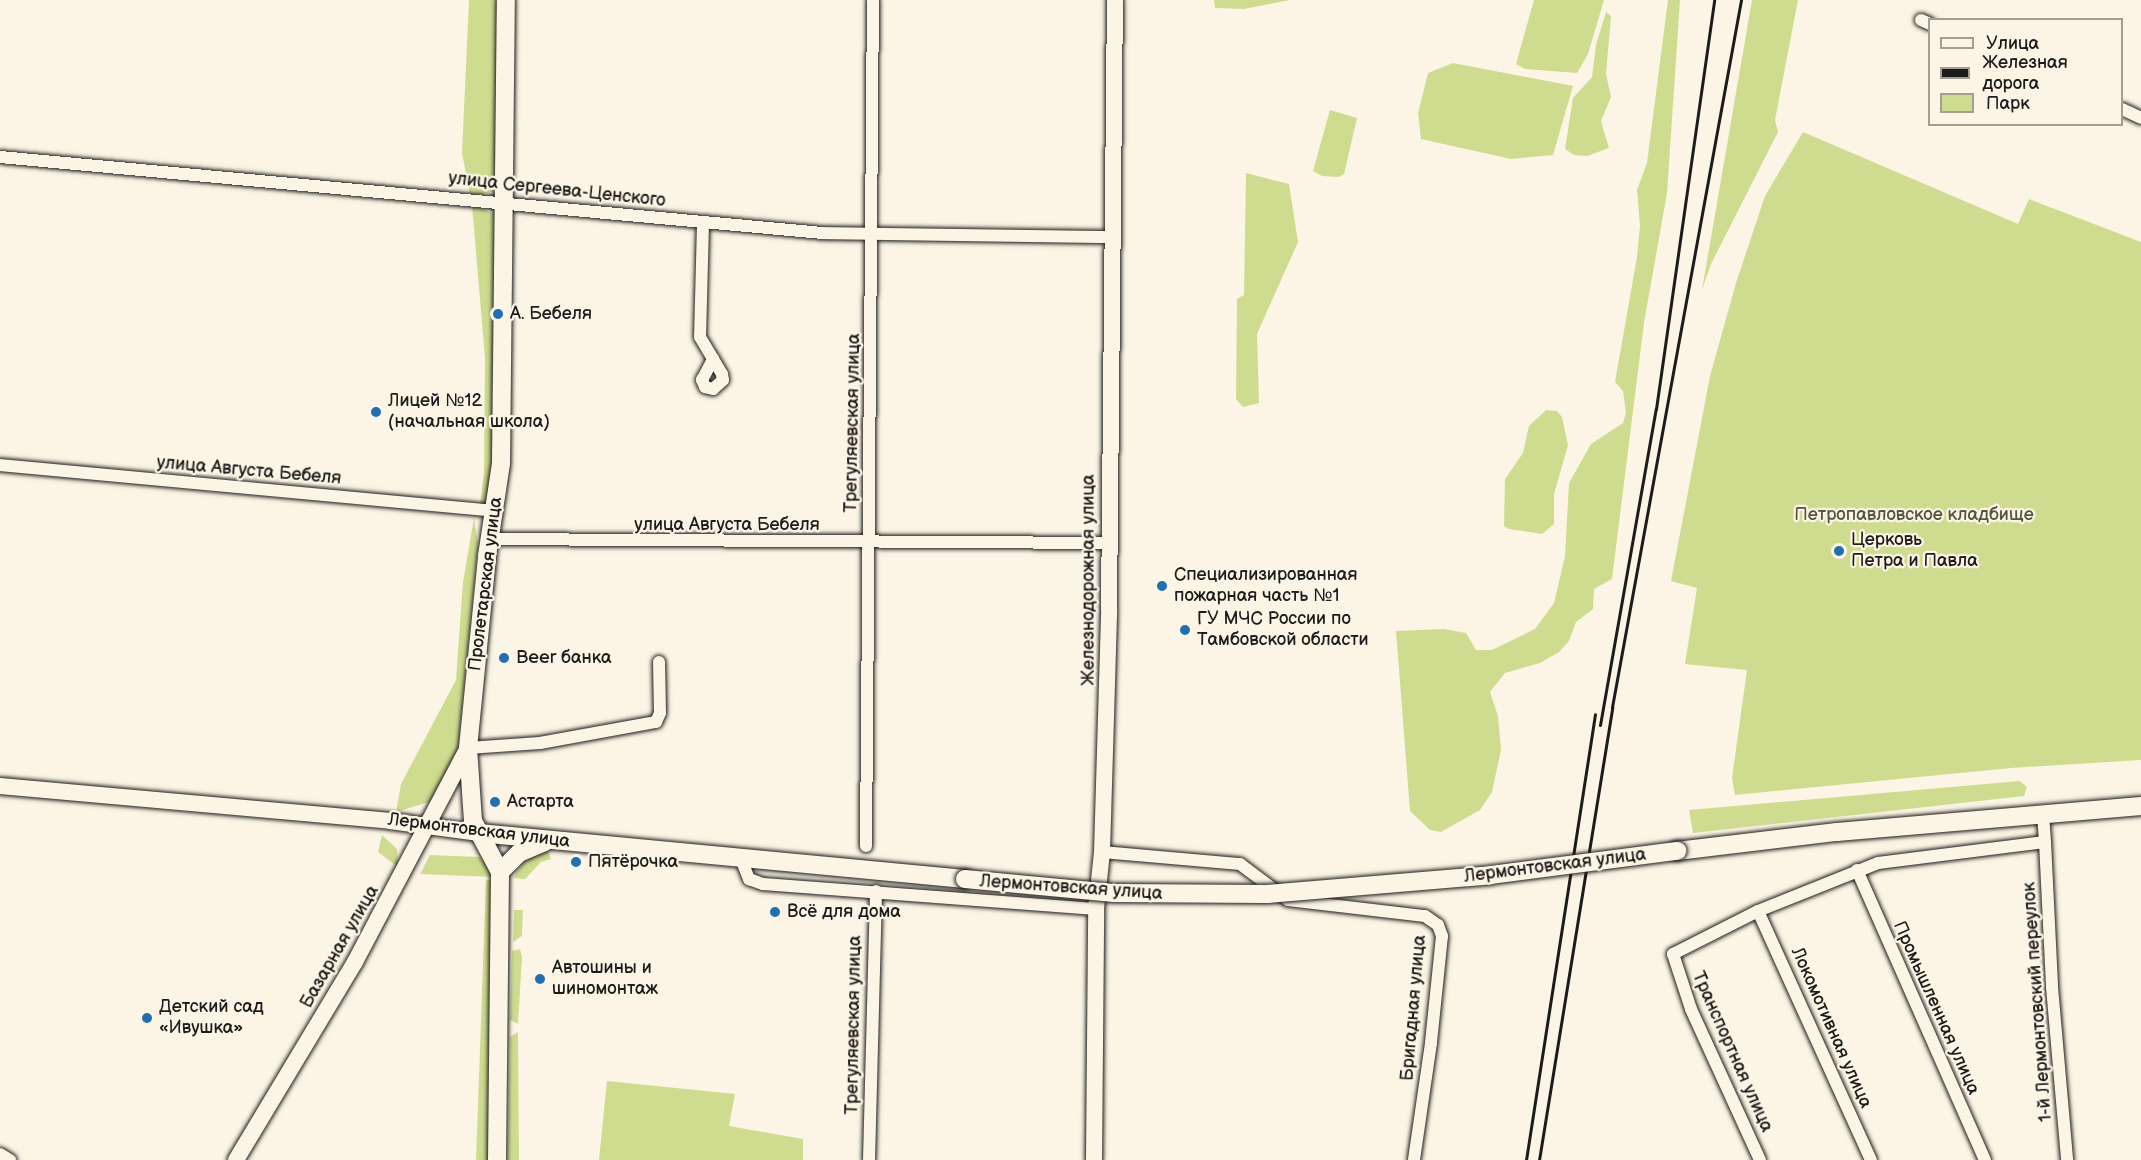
<!DOCTYPE html>
<html>
<head>
<meta charset="utf-8">
<style>
	body { margin:0 }
	#map { position:relative; width:2141px; height:1160px; overflow:hidden; background:#fcf5e5; font-family:"Balsamiq Sans",sans-serif }
	div>[style] { position:absolute }
	.green>* { inset:0; background:#cfdc8f }
	.roads { filter:drop-shadow(0 0 2px #1c1c1c) drop-shadow(0 0 2px #1c1c1c) }
	.street>* { height:12px; margin:-6px; padding:0 6px; transform-origin:6px; border-radius:6px; background:#fcf5e5 }
	.secondary>* { height:16px; margin:-8px; padding:0 8px; transform-origin:8px; border-radius:8px; background:#fcf5e5 }
	.primary>* { height:18px; margin:-9px; padding:0 9px; transform-origin:9px; border-radius:9px; background:#fcf5e5 }
	.rail>* { height:3px; margin:-1.5px; padding:0 1.5px; transform-origin:1.5px; border-radius:1.5px; background:#1c1c1c }
	.bridges { filter:drop-shadow(0 0 2px #1c1c1c) drop-shadow(0 0 2px #1c1c1c) }
	.primary-bridge>* { height:18px; margin:-9px; padding:0 9px; transform-origin:9px; border-radius:9px; background:#fcf5e5 }
	.dots>* { width:16px; height:16px; translate:-50% -50%; box-sizing:border-box; border:3px solid #fcf5e5; border-radius:50% }
	span { translate:-50% -50%; white-space:nowrap; text-align:center; line-height:1.15; -webkit-text-stroke:4.5px #fcf5e5; paint-order:stroke }
	.street-label { font-size:18px; color:#1c1c1c }
	.poi-label { font-size:18px; color:#1c1c1c }
	.left { translate:0 -50%; text-align:left }
	.park-label { font-size:18px; color:#52563e }
	.legend { position:absolute; left:1928px; top:18px; width:195px; height:108px; box-sizing:border-box; background:#fcf5e5; border:2px solid #a29e95; margin:0; padding:8px 10px; list-style:none; font-size:18px; color:#1c1c1c }
	.legend li { display:flex; align-items:center; gap:12px; height:30px }
	.legend b { width:30px; border:2px solid #a29e95 }
</style>
</head>
<body>
<div id="map">
	<div class="green">
		<div style="clip-path:polygon(469px 0,497px 0,496px 191px,478px 195px,470px 194px,462px 153px)"></div>
		<div style="clip-path:polygon(1214px 0,1290px 0,1244px 9px,1215px 8px)"></div>
		<div style="clip-path:polygon(1534px 0,1604px 0,1588px 54px,1577px 73px,1525px 69px,1516px 64px)"></div>
		<div style="clip-path:polygon(1668px 0,1680px 0,1667px 193px,1644px 323px,1612px 579px,1594px 589px,1593px 609px,1576px 622px,1569px 641px,1559px 652px,1540px 663px,1505px 673px,1490px 692px,1498px 716px,1501px 750px,1492px 792px,1480px 810px,1441px 832px,1430px 830px,1410px 811px,1396px 631px,1444px 629px,1466px 633px,1476px 650px,1492px 650px,1535px 629px,1554px 603px,1565px 556px,1569px 483px,1591px 444px,1623px 423px,1626px 413px,1623px 391px,1615px 382px,1637px 257px,1640px 226px,1637px 190px,1647px 163px)"></div>
		<div style="clip-path:polygon(1752px 0,1798px 0,1775px 120px,1778px 132px,1711px 264px,1702px 290px)"></div>
		<div style="clip-path:polygon(1606px 12px,1611px 16px,1606px 74px,1611px 97px,1601px 121px,1609px 148px,1587px 156px,1574px 155px,1565px 149px,1573px 98px,1592px 77px,1596px 45px)"></div>
		<div style="clip-path:polygon(1453px 63px,1573px 86px,1553px 155px,1511px 159px,1421px 139px,1418px 113px,1428px 73px)"></div>
		<div style="clip-path:polygon(1330px 110px,1357px 118px,1344px 174px,1339px 177px,1322px 176px,1313px 171px)"></div>
		<div style="clip-path:polygon(1803px 132px,2018px 224px,2029px 199px,2141px 242px,2141px 760px,2011px 768px,1735px 795px,1732px 778px,1747px 670px,1685px 664px,1697px 588px,1671px 581px,1710px 376px,1736px 283px,1765px 196px)"></div>
		<div style="clip-path:polygon(1246px 173px,1289px 184px,1298px 242px,1257px 334px,1259px 403px,1243px 407px,1236px 399px,1237px 299px,1244px 295px)"></div>
		<div style="clip-path:polygon(472px 205px,497px 215px,496px 419px,488px 503px,480px 506px,484px 472px,485px 358px)"></div>
		<div style="clip-path:polygon(1546px 410px,1557px 411px,1562px 417px,1568px 445px,1554px 494px,1554px 524px,1542px 534px,1509px 529px,1504px 526px,1505px 479px,1523px 453px,1529px 426px)"></div>
		<div style="clip-path:polygon(474px 518px,478px 544px,457px 761px,432px 801px,396px 812px,401px 784px,456px 680px,463px 582px)"></div>
		<div style="clip-path:polygon(2020px 781px,2027px 787px,2024px 796px,1693px 833px,1689px 810px)"></div>
		<div style="clip-path:polygon(382px 835px,397px 849px,398px 867px,378px 852px)"></div>
		<div style="clip-path:polygon(548px 851px,551px 859px,541px 862px,525px 879px,513px 878px,526px 859px)"></div>
		<div style="clip-path:polygon(430px 855px,478px 857px,489px 864px,494px 877px,420px 874px)"></div>
		<div style="clip-path:polygon(486px 880px,494px 881px,492px 1160px,476px 1160px)"></div>
		<div style="clip-path:polygon(514px 910px,523px 910px,522px 936px,513px 942px)"></div>
		<div style="clip-path:polygon(520px 949px,522px 957px,518px 1024px,510px 1020px,512px 951px)"></div>
		<div style="clip-path:polygon(518px 1032px,519px 1160px,508px 1160px,510px 1037px)"></div>
		<div style="clip-path:polygon(607px 1081px,735px 1094px,729px 1126px,803px 1139px,803px 1160px,599px 1160px)"></div>
	</div>
	<div class="roads">
		<div class="street">
			<div style="left:1921px;top:20px;width:10px;rotate:24deg"></div>
			<div style="left:2122px;top:109px;width:21px;rotate:25deg"></div>
			<div style="left:0;top:157px;width:826px;rotate:5.28deg"></div>
			<div style="left:822px;top:233px;width:290px;rotate:0.8deg"></div>
			<div style="left:703px;top:224px;width:113px;rotate:91.5deg"></div>
			<div style="left:700px;top:337px;width:43px;rotate:59.3deg"></div>
			<div style="left:722px;top:374px;width:6px;rotate:81deg"></div>
			<div style="left:723px;top:380px;width:13px;rotate:138deg"></div>
			<div style="left:713px;top:389px;width:8px;rotate:-166deg"></div>
			<div style="left:705px;top:387px;width:8px;rotate:-113deg"></div>
			<div style="left:702px;top:380px;width:24px;rotate:-62deg"></div>
			<div style="left:0;top:465px;width:496px;rotate:5.3deg"></div>
			<div style="left:490px;top:539px;width:619px;rotate:0.37deg"></div>
			<div style="left:468px;top:748px;width:72px;rotate:-4deg"></div>
			<div style="left:540px;top:743px;width:118px;rotate:-10.3deg"></div>
			<div style="left:656px;top:722px;width:10px;rotate:-66deg"></div>
			<div style="left:660px;top:713px;width:51px;rotate:-91.1deg"></div>
			<div style="left:2045px;top:842px;width:145px;rotate:87.2deg"></div>
			<div style="left:2052px;top:987px;width:174px;rotate:85deg"></div>
			<div style="left:866px;top:846px;width:846px;rotate:-89.53deg"></div>
			<div style="left:1102px;top:852px;width:139px;rotate:5deg"></div>
			<div style="left:1240px;top:864px;width:60px;rotate:36.9deg"></div>
			<div style="left:1288px;top:900px;width:138px;rotate:6.7deg"></div>
			<div style="left:1425px;top:916px;width:16px;rotate:35deg"></div>
			<div style="left:1438px;top:925px;width:12px;rotate:70deg"></div>
			<div style="left:1442px;top:936px;width:108px;rotate:95.9deg"></div>
			<div style="left:1431px;top:1043px;width:118px;rotate:98.3deg"></div>
			<div style="left:741px;top:859px;width:22px;rotate:68deg"></div>
			<div style="left:749px;top:879px;width:15px;rotate:20deg"></div>
			<div style="left:763px;top:884px;width:334px;rotate:4.3deg"></div>
			<div style="left:1857px;top:870px;width:317px;rotate:66.2deg"></div>
			<div style="left:1758px;top:911px;width:273px;rotate:65.6deg"></div>
			<div style="left:0;top:1154px;width:12px;rotate:31deg"></div>
			<div style="left:869px;top:1160px;width:269px;rotate:-88.5deg"></div>
			<div style="left:1760px;top:1160px;width:166px;rotate:-114.6deg"></div>
			<div style="left:1691px;top:1009px;width:58px;rotate:-108.1deg"></div>
			<div style="left:1673px;top:954px;width:95px;rotate:-26.8deg"></div>
			<div style="left:1758px;top:911px;width:129px;rotate:-21.8deg"></div>
			<div style="left:1878px;top:863px;width:168px;rotate:-7.2deg"></div>
			<div style="left:2045px;top:842px;width:30px;rotate:-94deg"></div>
		</div>
		<div class="secondary">
			<div style="left:0;top:786px;width:392px;rotate:5.1deg"></div>
			<div style="left:390px;top:821px;width:90px;rotate:7.7deg"></div>
			<div style="left:236px;top:1160px;width:231px;rotate:-59deg"></div>
			<div style="left:355px;top:962px;width:242px;rotate:-62.2deg"></div>
			<div style="left:1094px;top:1160px;width:251px;rotate:-89.5deg"></div>
			<div style="left:1096px;top:909px;width:57px;rotate:-84deg"></div>
			<div style="left:1102px;top:852px;width:243px;rotate:-88.3deg"></div>
			<div style="left:1109px;top:609px;width:609px;rotate:-89.44deg"></div>
		</div>
		<div class="primary">
			<div style="left:479px;top:833px;width:488px;rotate:5.4deg"></div>
			<div style="left:1677px;top:851px;width:161px;rotate:-6.8deg"></div>
			<div style="left:1837px;top:832px;width:305px;rotate:-4.9deg"></div>
			<div style="left:500px;top:872px;width:27px;rotate:-45deg"></div>
			<div style="left:519px;top:853px;width:28px;rotate:-23deg"></div>
			<div style="left:497px;top:1160px;width:288px;rotate:-89.4deg"></div>
			<div style="left:500px;top:872px;width:58px;rotate:-117.9deg"></div>
			<div style="left:473px;top:821px;width:73px;rotate:-93.9deg"></div>
			<div style="left:468px;top:748px;width:193px;rotate:-84.3deg"></div>
			<div style="left:487px;top:556px;width:94px;rotate:-81.4deg"></div>
			<div style="left:501px;top:463px;width:463px;rotate:-89.4deg"></div>
		</div>
	</div>
	<div class="rail">
		<div style="left:1600px;top:725px;width:321px;rotate:-80deg"></div>
		<div style="left:1656px;top:409px;width:413px;rotate:-81.9deg"></div>
		<div style="left:1526px;top:1160px;width:451px;rotate:-81.2deg"></div>
		<div style="left:1539px;top:1160px;width:459px;rotate:-80.8deg"></div>
		<div style="left:1612px;top:707px;width:719px;rotate:-79.66deg"></div>
	</div>
	<div class="bridges">
		<div class="primary-bridge">
			<div style="left:965px;top:879px;width:150px;rotate:5.4deg"></div>
			<div style="left:1114px;top:893px;width:153px;rotate:0.4deg"></div>
			<div style="left:1267px;top:894px;width:225px;rotate:-4.8deg"></div>
			<div style="left:1491px;top:875px;width:188px;rotate:-7.4deg"></div>
		</div>
	</div>
	<div class="dots">
		<div style="left:498px;top:314px;background:#1f6fb2"></div>
		<div style="left:376px;top:412px;background:#1f6fb2"></div>
		<div style="left:1839px;top:551px;background:#1f6fb2"></div>
		<div style="left:1162px;top:586px;background:#1f6fb2"></div>
		<div style="left:1185px;top:630px;background:#1f6fb2"></div>
		<div style="left:504px;top:658px;background:#1f6fb2"></div>
		<div style="left:495px;top:802px;background:#1f6fb2"></div>
		<div style="left:576px;top:862px;background:#1f6fb2"></div>
		<div style="left:775px;top:912px;background:#1f6fb2"></div>
		<div style="left:540px;top:979px;background:#1f6fb2"></div>
		<div style="left:147px;top:1018px;background:#1f6fb2"></div>
	</div>
	<div class="street-label">
		<span style="left:557px;top:190px;rotate:6deg">улица Сергеева-Ценского</span>
		<span style="left:853px;top:423px;rotate:-89deg">Трегуляевская улица</span>
		<span style="left:249px;top:471px;rotate:5deg">улица Августа Бебеля</span>
		<span style="left:727px;top:525px">улица Августа Бебеля</span>
		<span style="left:1089px;top:580px;rotate:-90deg">Железнодорожная улица</span>
		<span style="left:486px;top:584px;rotate:-83deg">Пролетарская улица</span>
		<span style="left:479px;top:831px;rotate:7deg">Лермонтовская улица</span>
		<span style="left:1555px;top:866px;rotate:-7deg">Лермонтовская улица</span>
		<span style="left:1071px;top:888px;rotate:4deg">Лермонтовская улица</span>
		<span style="left:340px;top:947px;rotate:-60deg">Базарная улица</span>
		<span style="left:2038px;top:1002px;rotate:-94deg">1-й Лермонтовский переулок</span>
		<span style="left:1414px;top:1008px;rotate:-85deg">Бригадная улица</span>
		<span style="left:1936px;top:1008px;rotate:66deg">Промышленная улица</span>
		<span style="left:854px;top:1025px;rotate:-89deg">Трегуляевская улица</span>
		<span style="left:1831px;top:1028px;rotate:66deg">Локомотивная улица</span>
		<span style="left:1732px;top:1052px;rotate:66deg">Транспортная улица</span>
	</div>
	<div class="poi-label">
		<span class="left" style="left:510px;top:314px">А. Бебеля</span>
		<span class="left" style="left:388px;top:412px">Лицей №12<br>(начальная школа)</span>
		<span class="left" style="left:1851px;top:551px">Церковь<br>Петра и Павла</span>
		<span class="left" style="left:1174px;top:586px">Специализированная<br>пожарная часть №1</span>
		<span class="left" style="left:1197px;top:630px">ГУ МЧС России по<br>Тамбовской области</span>
		<span class="left" style="left:516px;top:658px">Beer банка</span>
		<span class="left" style="left:507px;top:802px">Астарта</span>
		<span class="left" style="left:588px;top:862px">Пятёрочка</span>
		<span class="left" style="left:787px;top:912px">Всё для дома</span>
		<span class="left" style="left:552px;top:979px">Автошины и<br>шиномонтаж</span>
		<span class="left" style="left:159px;top:1018px">Детский сад<br>«Ивушка»</span>
	</div>
	<div class="park-label">
		<span style="left:1914px;top:515px">Петропавловское кладбище</span>
	</div>
	<ul class="legend">
	<li><b style="height:8px;background:#fcf5e5"></b>Улица</li>
	<li><b style="height:8px;background:#1c1c1c"></b>Железная дорога</li>
	<li><b style="height:16px;background:#cfdc8f"></b>Парк</li>
	</ul>
</div>
</body>
</html>
